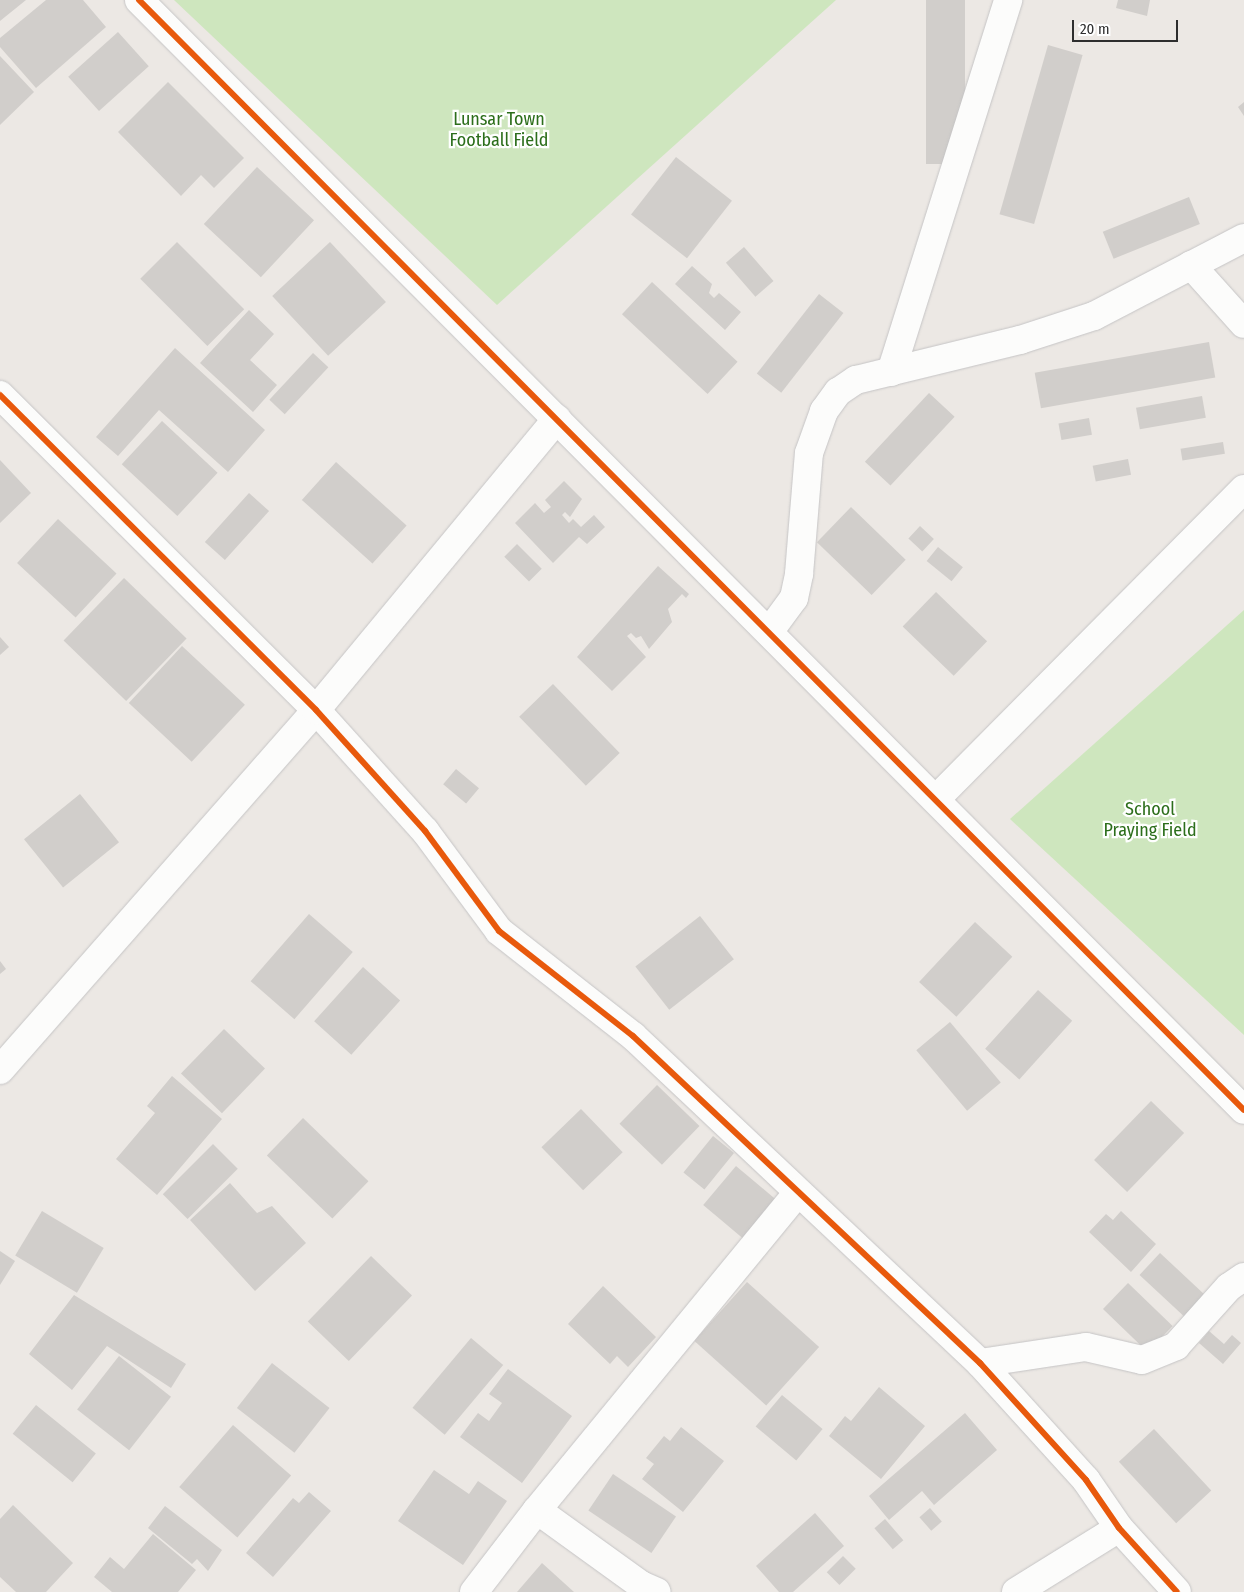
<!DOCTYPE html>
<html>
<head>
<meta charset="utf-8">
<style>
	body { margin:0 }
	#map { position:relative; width:1244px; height:1592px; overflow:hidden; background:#ece8e4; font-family:"Fira Sans Condensed",sans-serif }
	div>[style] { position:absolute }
	.green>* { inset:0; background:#cee6be }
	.building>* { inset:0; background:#d1cecb; transform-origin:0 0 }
	.roads { filter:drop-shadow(0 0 1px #c5c4c5) drop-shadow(0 0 1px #c5c4c5) }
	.minor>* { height:28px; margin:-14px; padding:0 14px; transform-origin:14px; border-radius:14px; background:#fcfcfb }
	.cycleway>* { height:6px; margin:-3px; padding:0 3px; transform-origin:3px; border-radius:3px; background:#e8590c }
	span { translate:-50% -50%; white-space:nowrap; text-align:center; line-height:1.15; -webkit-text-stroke:4.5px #fff; paint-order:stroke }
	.park-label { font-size:18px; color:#2c6e1b }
	.scale { position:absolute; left:1072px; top:20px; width:106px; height:22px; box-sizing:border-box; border:2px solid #2e2e2e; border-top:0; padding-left:6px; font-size:15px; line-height:18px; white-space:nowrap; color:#2e2e2e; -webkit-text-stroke:4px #fff; paint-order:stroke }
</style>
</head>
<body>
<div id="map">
	<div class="green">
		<div style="clip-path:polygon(174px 0,836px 0,497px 305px)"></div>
		<div style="clip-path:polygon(1244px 610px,1244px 1035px,1010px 819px)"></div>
	</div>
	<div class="building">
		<div style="clip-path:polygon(0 0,26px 0,0 21px)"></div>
		<div style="clip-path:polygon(46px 0,83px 0,106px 27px,36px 88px,0 47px,0 38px)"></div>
		<div style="left:926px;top:0;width:39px;height:164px"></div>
		<div style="clip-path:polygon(1118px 0,1150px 0,1147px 16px,1116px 8px)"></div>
		<div style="left:118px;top:32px;width:46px;height:67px;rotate:48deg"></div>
		<div style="left:1048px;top:45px;width:36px;height:176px;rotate:16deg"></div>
		<div style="clip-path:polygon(0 56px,34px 92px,0 125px)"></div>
		<div style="clip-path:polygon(168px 82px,244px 158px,214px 188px,201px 175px,181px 196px,118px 132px)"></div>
		<div style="clip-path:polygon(1244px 102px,1244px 116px,1238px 107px)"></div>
		<div style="left:676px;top:157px;width:71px;height:73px;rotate:38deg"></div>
		<div style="left:257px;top:167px;width:78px;height:78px;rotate:43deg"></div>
		<div style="left:1189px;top:197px;width:29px;height:93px;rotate:68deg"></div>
		<div style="left:177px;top:242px;width:95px;height:52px;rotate:45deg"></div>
		<div style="left:330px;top:242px;width:82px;height:79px;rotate:47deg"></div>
		<div style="left:744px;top:247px;width:45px;height:24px;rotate:49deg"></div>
		<div style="clip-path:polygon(692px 266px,712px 284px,709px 293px,714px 298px,719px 293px,741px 312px,725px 330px,675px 284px)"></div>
		<div style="left:652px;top:282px;width:117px;height:44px;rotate:43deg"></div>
		<div style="left:819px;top:294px;width:31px;height:101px;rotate:38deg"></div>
		<div style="clip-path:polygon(249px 310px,274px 334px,250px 360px,277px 385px,253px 412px,200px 363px)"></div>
		<div style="left:1209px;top:342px;width:36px;height:177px;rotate:80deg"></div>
		<div style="clip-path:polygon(175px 348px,265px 430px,228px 472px,159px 410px,118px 456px,96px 437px)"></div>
		<div style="left:313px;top:353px;width:21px;height:64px;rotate:43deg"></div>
		<div style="left:929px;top:393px;width:35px;height:94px;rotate:43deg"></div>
		<div style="left:1202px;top:396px;width:22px;height:67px;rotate:80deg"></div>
		<div style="left:1089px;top:418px;width:17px;height:31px;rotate:80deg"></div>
		<div style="left:162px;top:421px;width:76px;height:59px;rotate:43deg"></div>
		<div style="left:1223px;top:442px;width:12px;height:43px;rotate:81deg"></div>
		<div style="left:1128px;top:459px;width:16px;height:36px;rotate:79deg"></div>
		<div style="clip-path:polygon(0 460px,31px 493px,0 523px)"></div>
		<div style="left:336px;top:462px;width:95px;height:51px;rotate:42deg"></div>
		<div style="clip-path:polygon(564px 481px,582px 499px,570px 517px,565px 512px,562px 515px,569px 523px,573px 519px,581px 527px,594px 515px,605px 527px,587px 544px,579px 537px,553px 563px,515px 523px,535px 503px,544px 513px,551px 507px,545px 500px)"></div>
		<div style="left:249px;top:493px;width:27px;height:66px;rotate:42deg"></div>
		<div style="left:851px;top:507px;width:76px;height:49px;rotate:44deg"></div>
		<div style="left:58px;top:519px;width:80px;height:60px;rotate:43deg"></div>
		<div style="left:920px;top:526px;width:19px;height:17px;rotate:43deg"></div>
		<div style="left:517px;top:544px;width:35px;height:18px;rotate:45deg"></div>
		<div style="left:938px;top:547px;width:32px;height:18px;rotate:39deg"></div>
		<div style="clip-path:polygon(658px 566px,689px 594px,686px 598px,682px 594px,668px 609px,672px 622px,649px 649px,641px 636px,636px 638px,631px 633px,627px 636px,646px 657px,612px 691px,577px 657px)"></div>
		<div style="left:124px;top:578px;width:87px;height:87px;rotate:44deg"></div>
		<div style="left:936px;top:592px;width:71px;height:48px;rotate:44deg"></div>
		<div style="clip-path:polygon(0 637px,9px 647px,0 655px)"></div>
		<div style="left:182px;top:646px;width:86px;height:78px;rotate:43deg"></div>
		<div style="left:553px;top:684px;width:96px;height:47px;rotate:46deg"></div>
		<div style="left:456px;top:769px;width:30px;height:20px;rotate:40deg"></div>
		<div style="left:80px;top:794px;width:62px;height:72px;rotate:51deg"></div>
		<div style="left:309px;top:914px;width:58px;height:89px;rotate:41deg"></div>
		<div style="left:700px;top:916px;width:55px;height:82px;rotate:52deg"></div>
		<div style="left:975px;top:922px;width:51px;height:82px;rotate:43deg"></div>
		<div style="clip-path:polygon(0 961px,6px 969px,0 974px)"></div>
		<div style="left:363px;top:967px;width:50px;height:73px;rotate:42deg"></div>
		<div style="left:1038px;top:990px;width:46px;height:79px;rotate:42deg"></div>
		<div style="left:950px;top:1022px;width:79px;height:44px;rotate:50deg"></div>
		<div style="left:224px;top:1029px;width:57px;height:62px;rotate:44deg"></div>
		<div style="clip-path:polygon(172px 1076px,222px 1119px,157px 1195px,116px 1159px,155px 1113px,147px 1106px)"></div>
		<div style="left:657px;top:1085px;width:59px;height:54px;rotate:44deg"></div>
		<div style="left:1151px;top:1101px;width:46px;height:82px;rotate:44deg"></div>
		<div style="left:581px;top:1109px;width:60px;height:55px;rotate:46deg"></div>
		<div style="left:303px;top:1118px;width:91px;height:52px;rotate:44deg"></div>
		<div style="left:713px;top:1136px;width:27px;height:47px;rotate:39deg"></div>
		<div style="left:213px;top:1144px;width:35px;height:71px;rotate:45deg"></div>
		<div style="left:736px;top:1166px;width:57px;height:51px;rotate:40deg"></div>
		<div style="clip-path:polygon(230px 1183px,257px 1213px,272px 1206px,306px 1243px,255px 1291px,190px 1220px)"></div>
		<div style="left:42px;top:1211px;width:72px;height:52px;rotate:31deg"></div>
		<div style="clip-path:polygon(1121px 1211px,1156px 1244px,1131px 1272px,1089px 1232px,1106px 1214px,1113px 1220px)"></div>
		<div style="clip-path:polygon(0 1251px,15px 1261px,0 1285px)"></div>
		<div style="left:1160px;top:1253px;width:71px;height:30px;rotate:43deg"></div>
		<div style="left:371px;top:1256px;width:57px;height:91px;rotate:44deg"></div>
		<div style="left:747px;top:1282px;width:97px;height:79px;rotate:42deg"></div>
		<div style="left:1128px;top:1283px;width:62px;height:36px;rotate:44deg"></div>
		<div style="clip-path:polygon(603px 1286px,656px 1337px,628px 1367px,617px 1356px,610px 1364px,568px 1324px)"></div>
		<div style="clip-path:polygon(74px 1295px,186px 1364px,171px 1388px,107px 1346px,72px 1390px,29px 1354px)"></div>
		<div style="clip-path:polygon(1209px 1331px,1224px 1344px,1232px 1335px,1241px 1343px,1223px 1364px,1199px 1343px)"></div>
		<div style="left:471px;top:1338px;width:42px;height:91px;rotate:40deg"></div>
		<div style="left:119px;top:1356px;width:66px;height:68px;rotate:38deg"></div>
		<div style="left:272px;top:1363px;width:73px;height:57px;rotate:38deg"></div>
		<div style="clip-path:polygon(508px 1369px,572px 1416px,522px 1483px,460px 1437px,478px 1413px,489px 1421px,502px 1403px,489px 1394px)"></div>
		<div style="clip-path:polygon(879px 1387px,925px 1426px,881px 1479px,829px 1436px,845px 1416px,851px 1421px)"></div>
		<div style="left:782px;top:1395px;width:53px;height:41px;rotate:40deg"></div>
		<div style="left:36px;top:1405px;width:77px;height:37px;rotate:39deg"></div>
		<div style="clip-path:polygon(965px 1413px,997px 1450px,934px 1505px,922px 1491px,889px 1520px,869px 1496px)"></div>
		<div style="left:233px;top:1425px;width:77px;height:82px;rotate:41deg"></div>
		<div style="clip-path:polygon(681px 1427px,724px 1461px,683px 1512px,642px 1479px,654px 1464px,646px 1458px,664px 1436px,670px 1441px)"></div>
		<div style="left:1154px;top:1429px;width:84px;height:48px;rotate:47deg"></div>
		<div style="clip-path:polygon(434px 1470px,469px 1494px,478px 1481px,507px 1501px,463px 1565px,398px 1521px)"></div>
		<div style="left:613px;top:1474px;width:76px;height:44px;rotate:34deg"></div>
		<div style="clip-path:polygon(309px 1492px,331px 1511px,273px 1577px,246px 1553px,293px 1498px,299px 1503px)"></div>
		<div style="clip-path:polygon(13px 1505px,73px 1563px,46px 1592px,16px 1592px,0 1577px,0 1519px)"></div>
		<div style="clip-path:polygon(165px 1506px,222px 1550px,208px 1571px,197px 1559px,192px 1564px,148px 1528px)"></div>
		<div style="left:930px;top:1508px;width:18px;height:14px;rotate:49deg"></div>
		<div style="clip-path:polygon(815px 1513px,844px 1546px,793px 1592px,779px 1592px,756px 1566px)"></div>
		<div style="left:885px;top:1519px;width:28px;height:14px;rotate:49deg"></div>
		<div style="clip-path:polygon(153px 1534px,196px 1570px,178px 1592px,112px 1592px,94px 1577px,110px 1557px,124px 1569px)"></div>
		<div style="left:843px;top:1556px;width:18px;height:23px;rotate:45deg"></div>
		<div style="clip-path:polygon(542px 1563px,574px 1592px,517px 1592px)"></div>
	</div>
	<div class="roads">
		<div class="minor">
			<div style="left:139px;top:0;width:1566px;rotate:45.13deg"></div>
			<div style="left:1191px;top:265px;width:79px;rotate:48.1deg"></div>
			<div style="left:891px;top:372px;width:390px;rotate:-72.5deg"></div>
			<div style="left:0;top:395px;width:446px;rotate:44.9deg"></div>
			<div style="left:316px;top:710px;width:163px;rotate:48deg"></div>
			<div style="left:425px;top:831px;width:124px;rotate:53.5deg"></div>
			<div style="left:499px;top:931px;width:170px;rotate:38.1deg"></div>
			<div style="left:633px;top:1036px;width:477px;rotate:43.3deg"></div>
			<div style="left:980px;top:1363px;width:158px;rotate:47.8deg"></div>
			<div style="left:1086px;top:1480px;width:58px;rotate:55.5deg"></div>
			<div style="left:1119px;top:1528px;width:86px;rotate:47.8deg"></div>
			<div style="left:769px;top:632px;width:42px;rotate:-53.7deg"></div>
			<div style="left:794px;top:598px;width:25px;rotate:-78deg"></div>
			<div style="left:799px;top:574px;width:121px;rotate:-85.3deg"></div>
			<div style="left:809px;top:453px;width:45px;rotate:-70.3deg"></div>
			<div style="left:824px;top:411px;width:24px;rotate:-54deg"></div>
			<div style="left:838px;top:392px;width:22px;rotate:-34deg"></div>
			<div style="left:856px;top:380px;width:169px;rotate:-13.7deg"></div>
			<div style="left:1020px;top:340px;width:78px;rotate:-18deg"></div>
			<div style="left:1094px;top:316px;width:169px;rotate:-27.5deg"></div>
			<div style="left:936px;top:799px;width:437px;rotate:-45.2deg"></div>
			<div style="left:0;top:1070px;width:479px;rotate:-48.7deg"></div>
			<div style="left:316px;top:710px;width:378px;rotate:-50.4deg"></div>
			<div style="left:980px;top:1363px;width:107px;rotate:-8.6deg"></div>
			<div style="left:1086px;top:1347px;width:57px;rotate:13.1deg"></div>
			<div style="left:1142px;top:1360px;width:37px;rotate:-22deg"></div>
			<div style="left:1176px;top:1346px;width:79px;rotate:-48.1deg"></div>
			<div style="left:1229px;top:1287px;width:18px;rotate:-34deg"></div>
			<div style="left:537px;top:1510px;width:128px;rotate:35.8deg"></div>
			<div style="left:641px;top:1585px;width:17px;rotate:24deg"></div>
			<div style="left:474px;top:1592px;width:103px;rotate:-52.5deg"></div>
			<div style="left:537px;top:1510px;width:411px;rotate:-50.6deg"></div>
			<div style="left:1016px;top:1592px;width:121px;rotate:-31.9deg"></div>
		</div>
	</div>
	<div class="cycleway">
		<div style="left:139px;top:0;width:1566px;rotate:45.13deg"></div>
		<div style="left:0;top:395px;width:446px;rotate:44.9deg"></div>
		<div style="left:316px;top:710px;width:163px;rotate:48deg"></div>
		<div style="left:425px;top:831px;width:124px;rotate:53.5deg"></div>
		<div style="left:499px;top:931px;width:170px;rotate:38.1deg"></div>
		<div style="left:633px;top:1036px;width:477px;rotate:43.3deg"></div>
		<div style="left:980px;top:1363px;width:158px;rotate:47.8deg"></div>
		<div style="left:1086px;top:1480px;width:58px;rotate:55.5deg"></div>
		<div style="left:1119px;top:1528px;width:86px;rotate:47.8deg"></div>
	</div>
	<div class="park-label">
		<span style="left:499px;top:130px">Lunsar Town<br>Football Field</span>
		<span style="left:1150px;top:820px">School<br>Praying Field</span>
	</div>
	<div class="scale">20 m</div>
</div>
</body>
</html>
